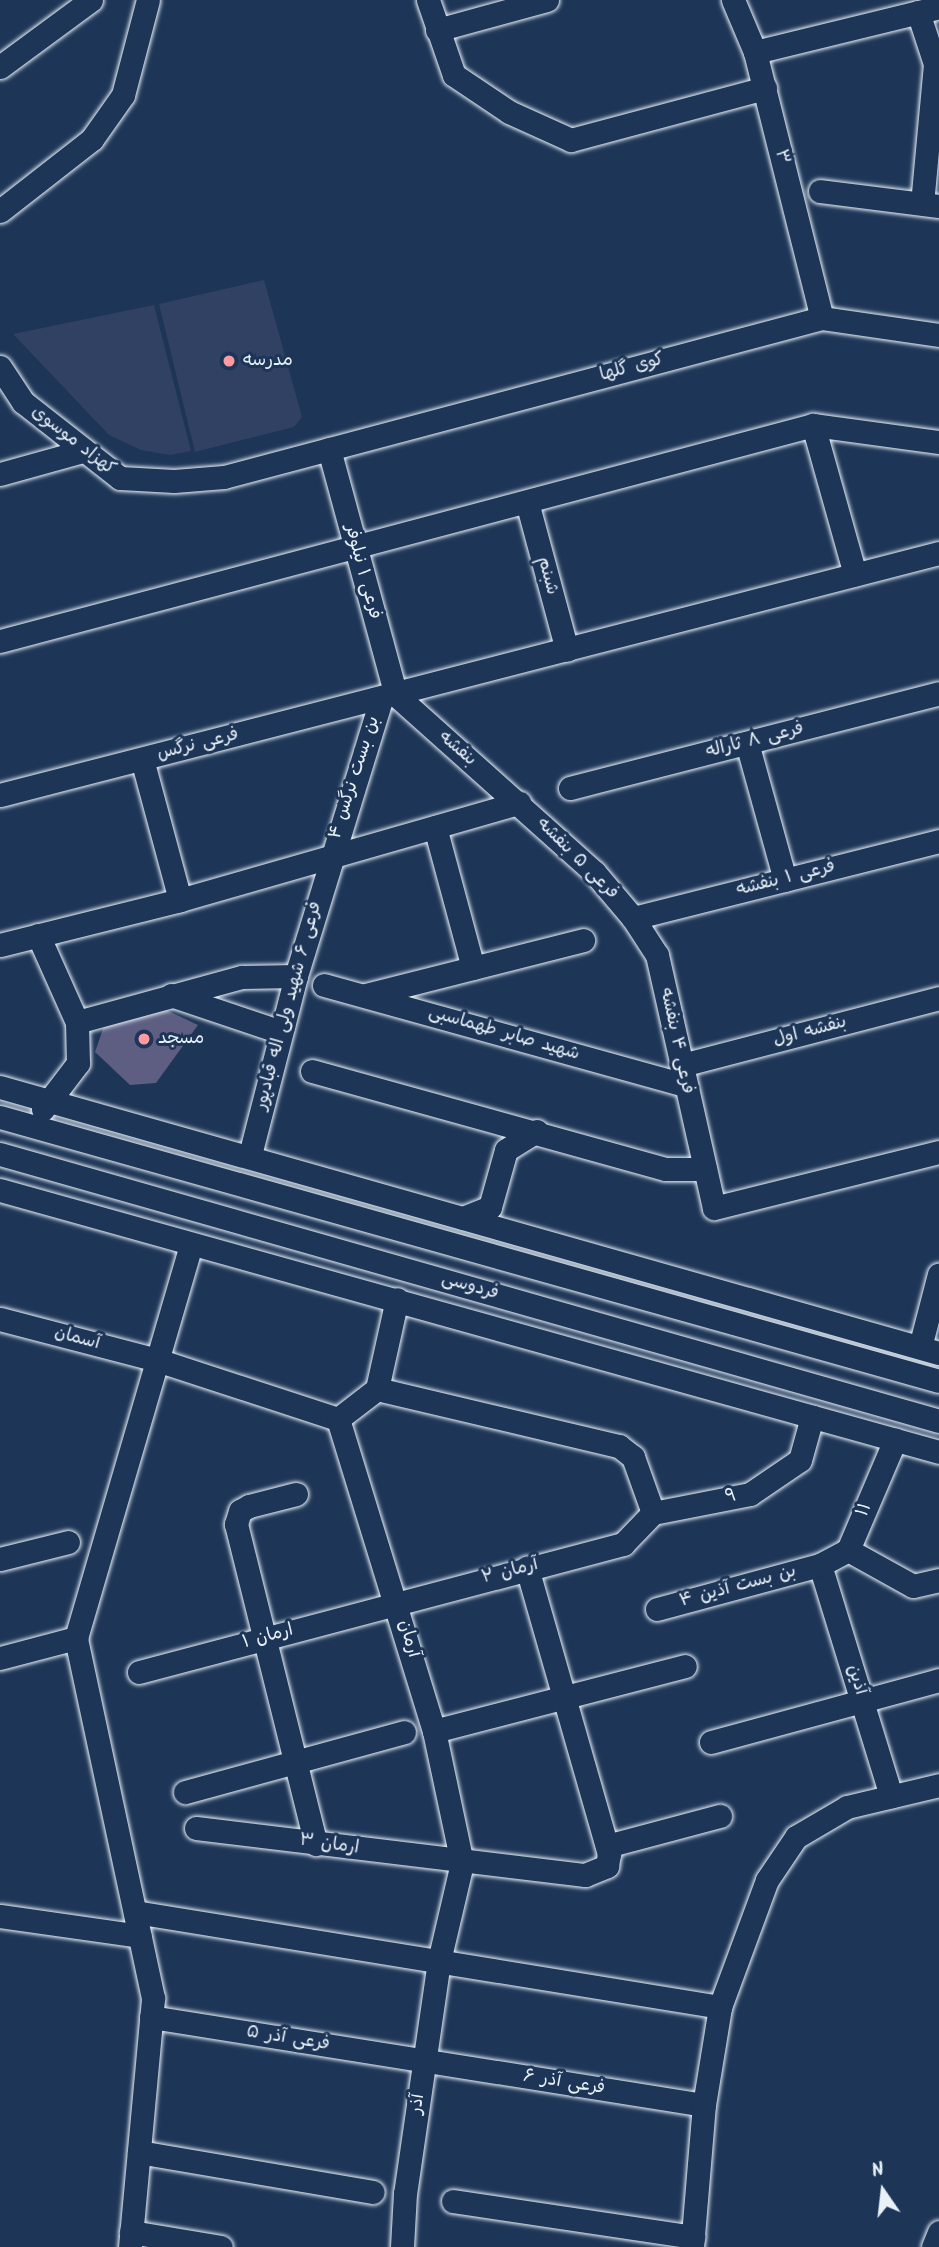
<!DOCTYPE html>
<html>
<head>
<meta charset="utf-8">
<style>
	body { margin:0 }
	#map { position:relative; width:939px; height:2247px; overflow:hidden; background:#1d3557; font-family:Kalam,"Playpen Sans Arabic",sans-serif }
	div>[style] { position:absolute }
	.built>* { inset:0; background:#304164 }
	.building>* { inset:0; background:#5d5e82 }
	.roads { filter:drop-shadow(0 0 2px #e8f1f8) drop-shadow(0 0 2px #e8f1f8) }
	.minor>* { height:23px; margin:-11.5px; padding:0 11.5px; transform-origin:11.5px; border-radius:11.5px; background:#1d3557 }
	.dots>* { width:19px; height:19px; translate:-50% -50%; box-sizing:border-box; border:4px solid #1d3557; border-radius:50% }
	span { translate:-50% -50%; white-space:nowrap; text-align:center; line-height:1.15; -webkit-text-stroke:6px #1d3557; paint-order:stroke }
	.street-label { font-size:18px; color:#e8f1f8 }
	.poi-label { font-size:18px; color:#e8f1f8 }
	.left { translate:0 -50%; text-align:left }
	.north { position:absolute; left:848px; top:2156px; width:70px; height:70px; -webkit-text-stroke:5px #1d3557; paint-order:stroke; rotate:346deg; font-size:19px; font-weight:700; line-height:28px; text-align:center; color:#e8f1f8 }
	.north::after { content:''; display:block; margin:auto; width:24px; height:32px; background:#e8f1f8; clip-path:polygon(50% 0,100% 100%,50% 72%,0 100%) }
</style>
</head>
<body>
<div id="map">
	<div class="built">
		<div style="clip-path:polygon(264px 280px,302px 417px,294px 427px,195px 452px,159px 304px)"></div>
		<div style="clip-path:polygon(154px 305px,191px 451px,170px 455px,141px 450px,109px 435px,13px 334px)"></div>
	</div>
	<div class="building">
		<div style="clip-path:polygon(164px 1009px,198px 1025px,156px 1083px,130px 1085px,95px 1052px,105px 1023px)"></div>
	</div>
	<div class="roads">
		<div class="minor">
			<div style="left:428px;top:0;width:79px;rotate:70.9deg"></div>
			<div style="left:454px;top:75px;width:66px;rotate:33.9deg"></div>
			<div style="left:509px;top:112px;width:68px;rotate:24.3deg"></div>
			<div style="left:571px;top:140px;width:201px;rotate:-15deg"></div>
			<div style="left:733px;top:0;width:56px;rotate:67.1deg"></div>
			<div style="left:755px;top:52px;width:274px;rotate:75.9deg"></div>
			<div style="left:918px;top:12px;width:55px;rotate:71.9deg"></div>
			<div style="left:935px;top:64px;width:140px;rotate:95.3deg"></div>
			<div style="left:437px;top:30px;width:114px;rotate:-15.3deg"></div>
			<div style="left:755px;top:52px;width:189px;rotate:-13.7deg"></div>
			<div style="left:0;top:67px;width:113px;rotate:-36.4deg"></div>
			<div style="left:820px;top:191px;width:120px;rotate:7.2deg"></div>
			<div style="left:0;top:211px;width:117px;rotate:-38deg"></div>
			<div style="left:92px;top:139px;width:54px;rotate:-54.8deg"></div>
			<div style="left:123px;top:95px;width:98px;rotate:-75.3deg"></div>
			<div style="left:0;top:367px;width:42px;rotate:56.7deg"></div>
			<div style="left:23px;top:402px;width:123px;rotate:38.1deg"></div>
			<div style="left:120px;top:478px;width:54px;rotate:3.2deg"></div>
			<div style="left:174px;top:481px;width:50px;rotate:-4.6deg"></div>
			<div style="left:224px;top:477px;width:619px;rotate:-14.89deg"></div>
			<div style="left:822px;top:318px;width:118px;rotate:8.3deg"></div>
			<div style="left:813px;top:425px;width:155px;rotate:74.3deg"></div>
			<div style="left:329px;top:449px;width:255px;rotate:74.8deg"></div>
			<div style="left:0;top:474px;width:86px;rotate:-15.5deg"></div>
			<div style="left:527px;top:502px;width:153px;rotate:74.9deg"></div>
			<div style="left:0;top:641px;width:841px;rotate:-14.88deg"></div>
			<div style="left:813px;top:425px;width:127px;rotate:7.7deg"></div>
			<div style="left:396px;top:695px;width:266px;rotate:41.8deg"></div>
			<div style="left:594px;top:872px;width:60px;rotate:49.7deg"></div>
			<div style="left:633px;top:918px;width:44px;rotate:57deg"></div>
			<div style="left:657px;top:955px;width:259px;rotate:77.3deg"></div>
			<div style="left:714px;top:1208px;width:232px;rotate:-14deg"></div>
			<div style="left:747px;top:743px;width:142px;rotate:74.5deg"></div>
			<div style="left:142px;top:759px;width:146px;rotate:74.9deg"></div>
			<div style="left:570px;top:788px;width:381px;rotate:-14.4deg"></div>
			<div style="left:0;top:795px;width:970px;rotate:-14.45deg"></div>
			<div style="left:435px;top:827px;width:146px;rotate:74.9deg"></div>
			<div style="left:633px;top:918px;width:316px;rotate:-14.1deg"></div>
			<div style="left:38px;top:935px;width:95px;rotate:65.9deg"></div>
			<div style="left:0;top:945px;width:186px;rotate:-14deg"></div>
			<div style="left:180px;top:900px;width:353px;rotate:-16deg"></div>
			<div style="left:324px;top:985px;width:375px;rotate:15.5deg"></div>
			<div style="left:171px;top:995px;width:116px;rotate:18.6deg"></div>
			<div style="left:366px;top:995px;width:224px;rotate:-14.2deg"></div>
			<div style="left:682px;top:1065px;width:266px;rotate:-14.6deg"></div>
			<div style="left:312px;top:1071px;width:367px;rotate:15.5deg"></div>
			<div style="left:666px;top:1169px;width:39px"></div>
			<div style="left:0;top:1087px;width:976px;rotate:15.82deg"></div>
			<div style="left:43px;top:1109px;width:58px;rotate:-52.7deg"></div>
			<div style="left:78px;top:1063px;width:41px;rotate:-91.4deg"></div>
			<div style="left:77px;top:1022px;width:171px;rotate:-15.3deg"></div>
			<div style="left:242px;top:977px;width:54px;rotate:-1.1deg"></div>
			<div style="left:0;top:1117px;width:975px;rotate:15.7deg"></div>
			<div style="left:0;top:1154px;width:976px;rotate:15.87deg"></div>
			<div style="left:250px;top:1155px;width:185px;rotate:-75.6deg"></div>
			<div style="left:296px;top:976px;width:290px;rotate:-72.9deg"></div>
			<div style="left:0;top:1190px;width:975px;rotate:15.59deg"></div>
			<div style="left:463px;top:1218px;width:29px;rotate:-22deg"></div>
			<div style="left:490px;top:1207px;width:59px;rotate:-74.3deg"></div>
			<div style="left:506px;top:1150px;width:36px;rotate:-32deg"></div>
			<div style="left:0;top:1319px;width:159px;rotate:14.6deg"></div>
			<div style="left:154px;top:1359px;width:194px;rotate:18.1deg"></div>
			<div style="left:920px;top:1347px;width:75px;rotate:-75.4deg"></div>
			<div style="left:377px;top:1389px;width:249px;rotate:13.3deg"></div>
			<div style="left:619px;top:1446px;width:18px;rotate:38deg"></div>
			<div style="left:633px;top:1457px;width:59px;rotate:70.3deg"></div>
			<div style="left:338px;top:1419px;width:326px;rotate:72.9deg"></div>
			<div style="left:434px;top:1731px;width:135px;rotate:78deg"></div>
			<div style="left:462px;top:1863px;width:101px;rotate:103.2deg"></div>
			<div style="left:439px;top:1961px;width:234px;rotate:98.3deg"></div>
			<div style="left:405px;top:2193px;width:54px;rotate:93.2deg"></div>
			<div style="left:338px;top:1419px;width:49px;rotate:-37.6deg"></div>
			<div style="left:377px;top:1389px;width:92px;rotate:-77.5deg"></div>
			<div style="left:296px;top:1494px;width:49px;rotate:165.7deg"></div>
			<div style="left:249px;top:1506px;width:10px;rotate:151deg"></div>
			<div style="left:240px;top:1511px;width:14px;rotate:107deg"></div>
			<div style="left:236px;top:1524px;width:330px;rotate:76deg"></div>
			<div style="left:848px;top:1550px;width:74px;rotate:29deg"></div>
			<div style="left:913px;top:1586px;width:27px;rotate:-13deg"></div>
			<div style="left:0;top:1559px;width:70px;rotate:-14deg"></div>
			<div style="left:820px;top:1565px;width:242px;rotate:72.9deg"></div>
			<div style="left:657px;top:1609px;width:169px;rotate:-15.1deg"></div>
			<div style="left:820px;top:1565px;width:32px;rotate:-28deg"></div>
			<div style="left:848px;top:1550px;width:120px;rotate:-66.9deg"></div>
			<div style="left:0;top:1658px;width:79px;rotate:-14.7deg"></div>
			<div style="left:139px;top:1672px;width:501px;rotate:-14.81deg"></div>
			<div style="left:623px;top:1544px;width:43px;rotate:-45.9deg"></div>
			<div style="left:653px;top:1513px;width:99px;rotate:-11.1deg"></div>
			<div style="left:750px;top:1494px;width:60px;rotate:-34.2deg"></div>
			<div style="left:800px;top:1460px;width:45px;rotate:-74.4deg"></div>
			<div style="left:434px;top:1731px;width:259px;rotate:-14.5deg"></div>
			<div style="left:711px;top:1742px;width:236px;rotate:-15.2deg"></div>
			<div style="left:185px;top:1792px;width:227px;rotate:-15.3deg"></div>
			<div style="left:196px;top:1828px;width:392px;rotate:6.9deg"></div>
			<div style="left:585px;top:1875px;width:24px;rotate:-22deg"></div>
			<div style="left:607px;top:1866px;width:12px;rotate:-81deg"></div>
			<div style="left:609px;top:1854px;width:298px;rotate:-106deg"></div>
			<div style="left:607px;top:1846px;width:117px;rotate:-14.9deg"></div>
			<div style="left:135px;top:1912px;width:593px;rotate:9.22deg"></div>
			<div style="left:0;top:1916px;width:141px;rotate:8.1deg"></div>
			<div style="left:151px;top:2017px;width:560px;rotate:9.04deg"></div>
			<div style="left:139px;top:2152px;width:237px;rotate:9.7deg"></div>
			<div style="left:453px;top:2201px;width:243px;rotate:8.5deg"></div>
			<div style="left:131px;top:2232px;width:91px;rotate:9.5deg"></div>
			<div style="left:130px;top:2247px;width:250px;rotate:-84.7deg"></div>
			<div style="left:153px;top:1998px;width:368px;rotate:-102.1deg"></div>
			<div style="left:76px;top:1638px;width:410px;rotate:-73.7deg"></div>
			<div style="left:692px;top:2247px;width:143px;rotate:-85.2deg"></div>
			<div style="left:704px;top:2105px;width:99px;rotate:-80.7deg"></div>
			<div style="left:720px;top:2007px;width:135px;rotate:-69.7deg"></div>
			<div style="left:767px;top:1880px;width:52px;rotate:-56deg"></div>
			<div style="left:796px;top:1837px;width:59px;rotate:-30.5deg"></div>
			<div style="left:847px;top:1807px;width:95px;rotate:-13.4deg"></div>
			<div style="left:933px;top:2247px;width:16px;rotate:-68deg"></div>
		</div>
	</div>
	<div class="dots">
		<div style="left:229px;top:361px;background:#ff9aa2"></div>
		<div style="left:144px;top:1039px;background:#ff9aa2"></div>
	</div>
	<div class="street-label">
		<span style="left:781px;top:157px;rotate:77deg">۳</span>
		<span style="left:632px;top:368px;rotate:-15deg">کوی گلها</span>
		<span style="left:73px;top:441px;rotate:38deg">کهزاد موسوی</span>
		<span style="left:362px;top:572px;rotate:75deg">فرعی ۱ نیلوفر</span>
		<span style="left:547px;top:576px;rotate:75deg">شبنم</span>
		<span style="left:755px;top:741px;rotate:-14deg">فرعی ۸ ثاراله</span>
		<span style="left:198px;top:745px;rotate:-14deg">فرعی نرگس</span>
		<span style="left:457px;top:749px;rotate:41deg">بنفشه</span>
		<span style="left:355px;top:778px;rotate:-72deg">بن بست نرگس ۴</span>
		<span style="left:577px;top:859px;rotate:45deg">فرعی ۵ بنفشه</span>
		<span style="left:786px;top:879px;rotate:-14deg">فرعی ۱ بنفشه</span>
		<span style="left:289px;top:1006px;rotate:-75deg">فرعی ۶ شهید ولی اله قبادپور</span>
		<span style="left:810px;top:1032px;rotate:-15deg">بنفشه اول</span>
		<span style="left:504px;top:1034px;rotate:16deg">شهید صابر طهماسبی</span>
		<span style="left:676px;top:1041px;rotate:78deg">فرعی ۴ بنفشه</span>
		<span style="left:470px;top:1287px;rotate:16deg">فردوسی</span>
		<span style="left:77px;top:1339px;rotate:15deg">آسمان</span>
		<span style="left:731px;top:1497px;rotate:-11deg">۹</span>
		<span style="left:865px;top:1510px;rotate:-67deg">۱۱</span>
		<span style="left:510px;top:1572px;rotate:-14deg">آرمان ۲</span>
		<span style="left:738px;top:1587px;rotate:-15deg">بن بست آذین ۴</span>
		<span style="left:268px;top:1637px;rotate:-15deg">ارمان ۱</span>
		<span style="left:408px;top:1639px;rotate:74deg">آرمان</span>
		<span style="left:856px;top:1680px;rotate:73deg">آذین</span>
		<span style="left:329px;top:1845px;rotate:8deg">ارمان ۳</span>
		<span style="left:288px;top:2039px;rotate:9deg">فرعی آذر ۵</span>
		<span style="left:564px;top:2083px;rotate:9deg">فرعی آذر ۶</span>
		<span style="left:418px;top:2104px;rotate:-82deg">آذر</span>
	</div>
	<div class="poi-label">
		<span class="left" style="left:243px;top:361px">مدرسه</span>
		<span class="left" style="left:158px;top:1039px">مسجد</span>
	</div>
	<div class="north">N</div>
</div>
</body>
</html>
